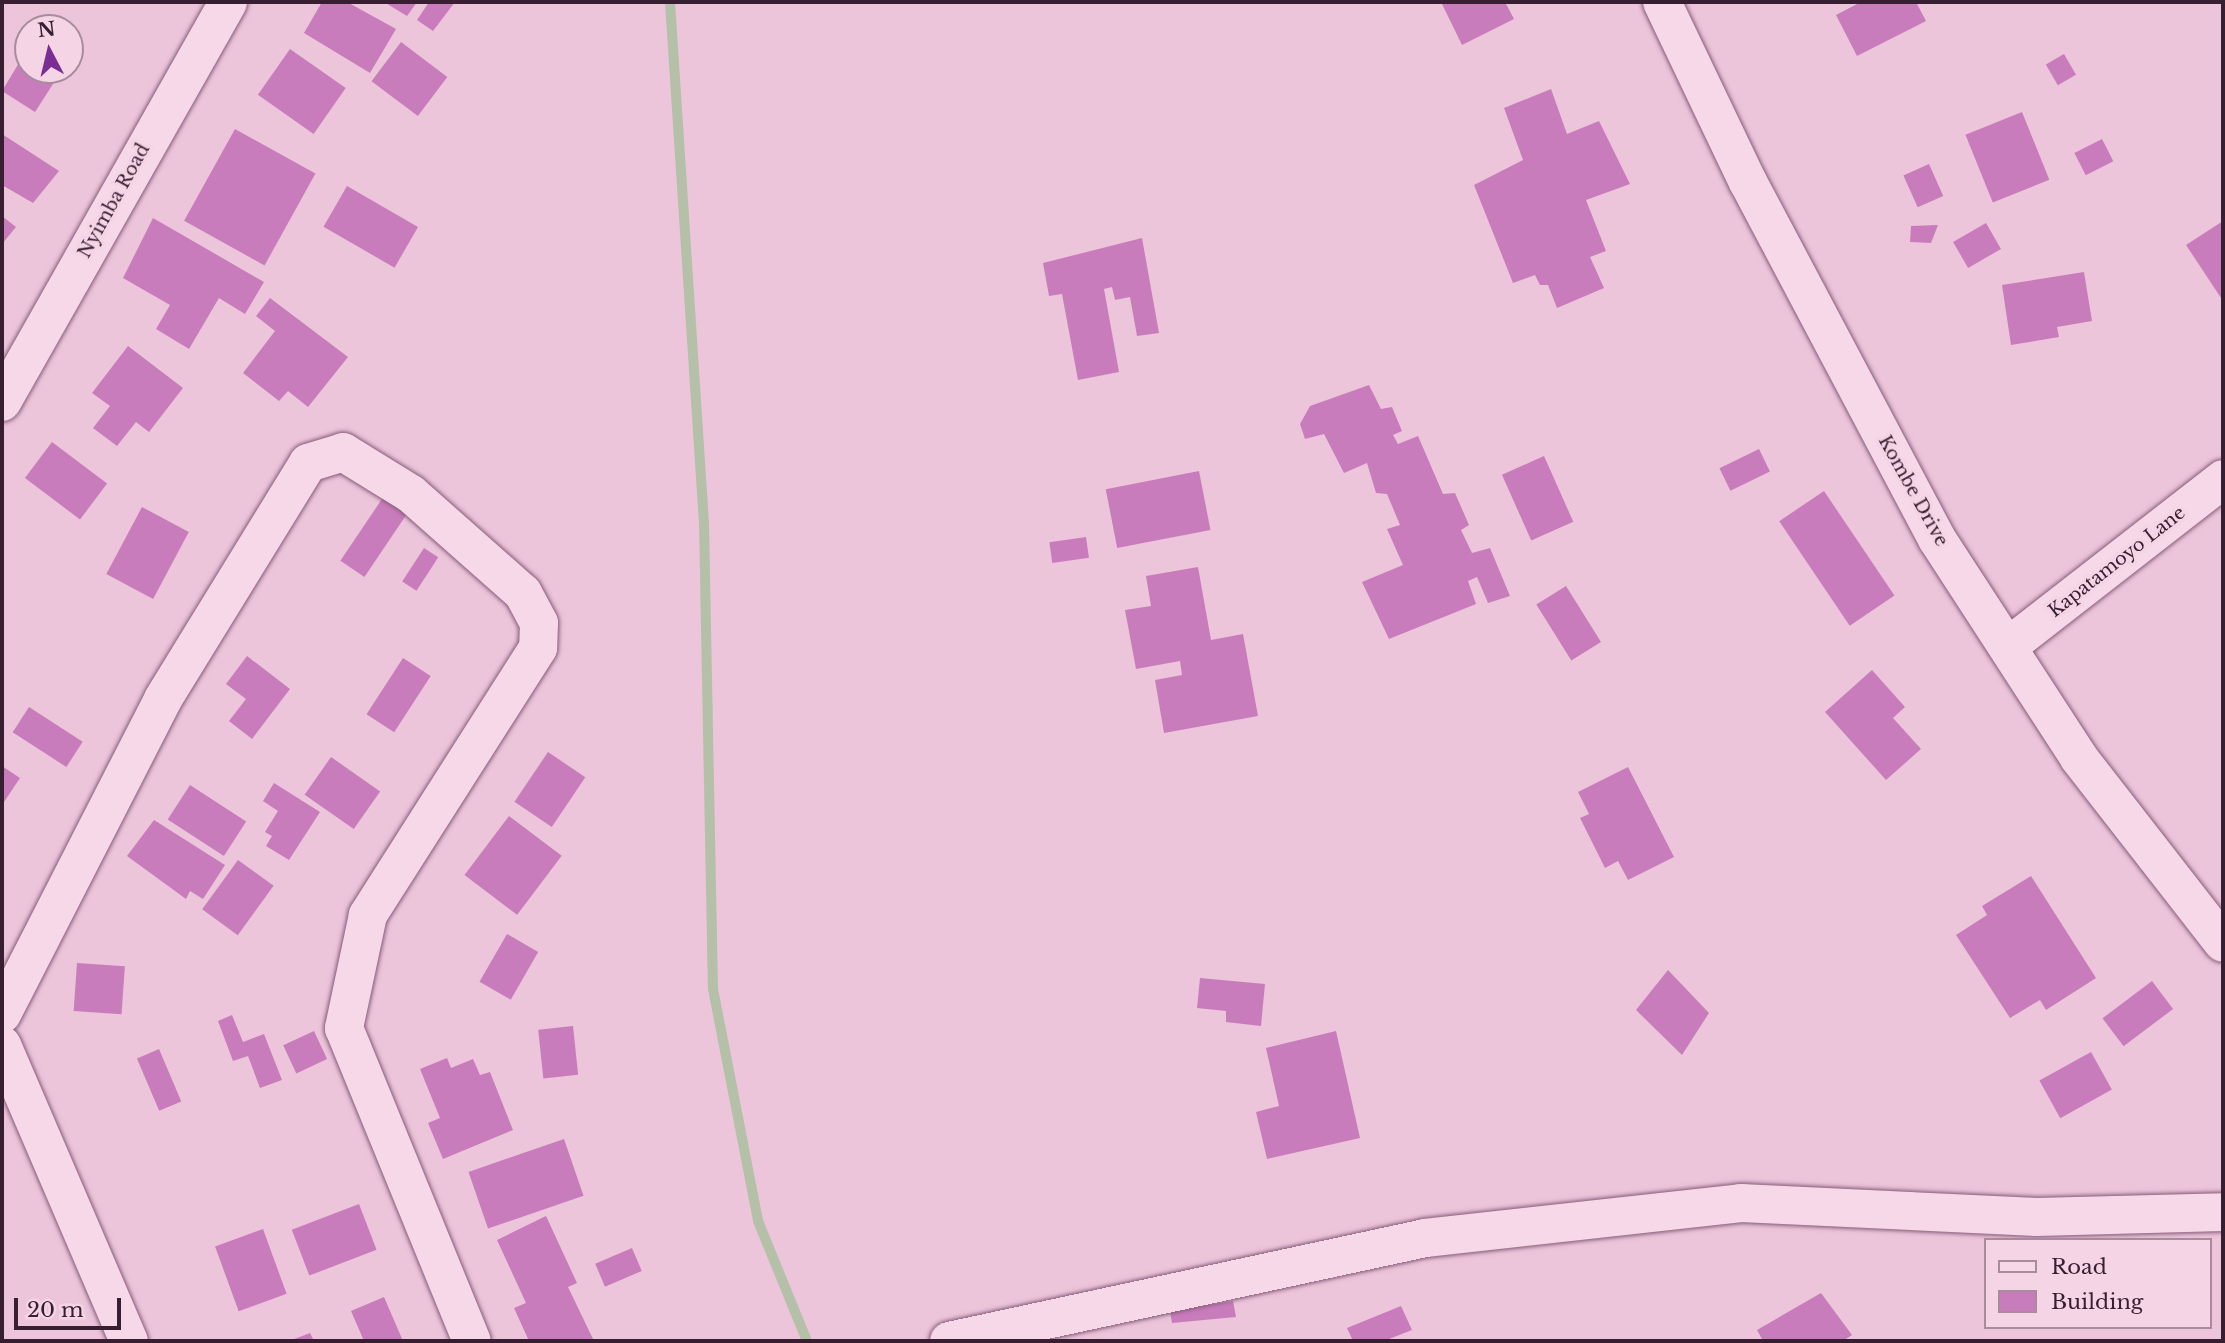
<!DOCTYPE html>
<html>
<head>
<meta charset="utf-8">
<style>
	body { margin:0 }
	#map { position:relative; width:2225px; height:1343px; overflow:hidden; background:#ecc5da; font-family:"Libre Baskerville",serif }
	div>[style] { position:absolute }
	.stream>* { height:10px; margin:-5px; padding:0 5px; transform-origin:5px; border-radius:5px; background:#b4c0a7 }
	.building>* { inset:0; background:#c97cbc; transform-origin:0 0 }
	.roads { filter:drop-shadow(0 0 2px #875c7a) drop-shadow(0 0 2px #875c7a) }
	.minor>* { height:38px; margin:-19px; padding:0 19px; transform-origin:19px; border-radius:19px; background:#f7d8e9 }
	span { translate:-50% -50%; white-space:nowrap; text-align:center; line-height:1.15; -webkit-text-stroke:7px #f4d4e5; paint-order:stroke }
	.street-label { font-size:18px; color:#371f31 }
	.frame { position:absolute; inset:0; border:4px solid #371f31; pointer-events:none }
	.legend { position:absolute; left:1984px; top:1238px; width:228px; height:91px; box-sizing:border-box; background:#f4d4e5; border:2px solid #a88c9d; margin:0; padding:9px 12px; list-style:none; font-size:21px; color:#371f31 }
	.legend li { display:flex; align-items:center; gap:14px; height:35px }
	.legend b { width:35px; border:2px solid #a88c9d }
	.north { position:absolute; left:14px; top:14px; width:70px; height:70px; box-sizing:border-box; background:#f4d4e5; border:2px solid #a88c9d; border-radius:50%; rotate:353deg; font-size:19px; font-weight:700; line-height:28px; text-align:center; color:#371f31 }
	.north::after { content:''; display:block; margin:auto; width:24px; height:32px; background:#7a2e93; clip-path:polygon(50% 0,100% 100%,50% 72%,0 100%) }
	.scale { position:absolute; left:14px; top:1298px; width:107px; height:32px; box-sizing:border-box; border:4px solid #371f31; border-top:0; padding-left:9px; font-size:21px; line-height:24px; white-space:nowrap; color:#371f31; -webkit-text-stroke:5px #f4d4e5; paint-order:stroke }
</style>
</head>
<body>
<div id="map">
	<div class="stream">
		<div style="left:670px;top:2px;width:522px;rotate:86.27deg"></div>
		<div style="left:704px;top:523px;width:466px;rotate:88.9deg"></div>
		<div style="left:713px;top:989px;width:236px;rotate:79deg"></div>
		<div style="left:758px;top:1221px;width:130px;rotate:67.8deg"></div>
	</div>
	<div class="building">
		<div style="clip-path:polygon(322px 2px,347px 2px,396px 29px,370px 73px,304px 33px)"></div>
		<div style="clip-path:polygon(384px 2px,417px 2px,407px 16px)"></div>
		<div style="clip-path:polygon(429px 2px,455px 2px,433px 31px,417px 20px)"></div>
		<div style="clip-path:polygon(1441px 2px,1505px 2px,1514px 19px,1462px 45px)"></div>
		<div style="clip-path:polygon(1861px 2px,1916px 2px,1926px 21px,1857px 56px,1836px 15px)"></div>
		<div style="left:401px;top:42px;width:58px;height:49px;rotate:37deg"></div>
		<div style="clip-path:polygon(28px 48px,28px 70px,62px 70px,35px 112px,2px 91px)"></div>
		<div style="left:290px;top:49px;width:68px;height:56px;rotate:35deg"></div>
		<div style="left:2064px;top:54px;width:24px;height:21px;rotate:60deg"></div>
		<div style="clip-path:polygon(1551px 89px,1567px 134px,1599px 121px,1630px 184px,1586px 200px,1606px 251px,1590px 257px,1604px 288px,1557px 308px,1548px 285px,1540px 285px,1535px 275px,1513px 283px,1474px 185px,1523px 160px,1504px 108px)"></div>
		<div style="left:2022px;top:112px;width:73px;height:61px;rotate:68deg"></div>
		<div style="left:235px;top:129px;width:92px;height:105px;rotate:29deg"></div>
		<div style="clip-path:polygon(2px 134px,59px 171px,33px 203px,2px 185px)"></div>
		<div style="left:2102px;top:139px;width:25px;height:31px;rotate:63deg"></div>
		<div style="left:1929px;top:164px;width:35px;height:28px;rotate:66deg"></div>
		<div style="left:347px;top:186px;width:82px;height:47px;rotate:30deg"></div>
		<div style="clip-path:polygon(2px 216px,16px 227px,2px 244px)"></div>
		<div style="clip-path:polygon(153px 218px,264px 282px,245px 314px,219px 298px,189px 349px,156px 329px,170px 305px,123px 278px)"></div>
		<div style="clip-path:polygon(2223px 221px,2223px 301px,2186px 245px)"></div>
		<div style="left:1986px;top:223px;width:30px;height:38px;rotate:60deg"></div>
		<div style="clip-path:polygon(1938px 225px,1931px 243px,1910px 242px,1911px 226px)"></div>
		<div style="clip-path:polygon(1142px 238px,1159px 333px,1137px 336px,1130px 297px,1115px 300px,1112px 287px,1104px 289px,1119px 372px,1078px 380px,1062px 294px,1049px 296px,1043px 263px)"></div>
		<div style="clip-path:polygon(2084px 272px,2092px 321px,2057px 327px,2059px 337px,2011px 345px,2002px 285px)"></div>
		<div style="clip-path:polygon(270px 298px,348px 357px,308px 407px,288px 391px,279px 401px,243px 373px,275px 331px,256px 316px)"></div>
		<div style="clip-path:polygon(128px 346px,183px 388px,149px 432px,136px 422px,117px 446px,93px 428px,110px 406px,92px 393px)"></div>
		<div style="clip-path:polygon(1369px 385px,1381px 409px,1392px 407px,1402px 431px,1393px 435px,1398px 444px,1418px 436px,1443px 494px,1455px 493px,1469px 525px,1461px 530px,1472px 553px,1490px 548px,1510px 596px,1488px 603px,1477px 577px,1468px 581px,1476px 604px,1389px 639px,1362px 582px,1403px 565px,1387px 529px,1400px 525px,1387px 494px,1376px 493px,1367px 463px,1344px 473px,1324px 434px,1305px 439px,1300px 424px,1310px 406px)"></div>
		<div style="left:52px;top:442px;width:69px;height:45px;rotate:37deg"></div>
		<div style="left:1759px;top:449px;width:25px;height:44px;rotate:64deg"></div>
		<div style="left:1544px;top:456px;width:72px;height:46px;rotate:66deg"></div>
		<div style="left:1199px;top:471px;width:60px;height:95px;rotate:79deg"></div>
		<div style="left:1824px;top:491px;width:126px;height:54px;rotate:56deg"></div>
		<div style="left:384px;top:496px;width:29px;height:78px;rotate:34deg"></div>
		<div style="left:142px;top:507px;width:53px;height:76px;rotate:28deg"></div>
		<div style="left:1086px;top:537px;width:21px;height:37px;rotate:82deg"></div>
		<div style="left:424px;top:548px;width:17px;height:40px;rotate:33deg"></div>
		<div style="clip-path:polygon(1198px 567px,1211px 640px,1243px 634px,1258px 716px,1164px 733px,1155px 680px,1182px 675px,1180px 661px,1136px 669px,1125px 610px,1151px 606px,1146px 576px)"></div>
		<div style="left:1566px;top:586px;width:66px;height:35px;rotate:58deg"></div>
		<div style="clip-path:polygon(247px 656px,290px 689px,252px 739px,229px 721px,246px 699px,226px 684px)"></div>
		<div style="left:403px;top:658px;width:33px;height:67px;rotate:33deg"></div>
		<div style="clip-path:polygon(1872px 670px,1905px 707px,1893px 718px,1921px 749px,1886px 780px,1825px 712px)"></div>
		<div style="left:29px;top:707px;width:64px;height:30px;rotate:33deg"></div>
		<div style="left:548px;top:752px;width:45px;height:60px;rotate:34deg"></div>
		<div style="left:331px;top:757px;width:60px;height:46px;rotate:35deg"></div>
		<div style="clip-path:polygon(2px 766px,20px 778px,2px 805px)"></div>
		<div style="clip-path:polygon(1628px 767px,1674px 857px,1628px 880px,1618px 861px,1605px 868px,1580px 818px,1589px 814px,1578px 792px)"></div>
		<div style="clip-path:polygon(274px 783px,320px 812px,289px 860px,266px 846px,272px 836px,265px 832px,278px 811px,263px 801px)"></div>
		<div style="left:190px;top:785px;width:67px;height:41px;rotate:33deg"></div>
		<div style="left:509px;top:816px;width:66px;height:74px;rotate:37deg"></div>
		<div style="clip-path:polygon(154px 820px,225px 865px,203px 899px,190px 891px,186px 899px,127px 856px)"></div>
		<div style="left:238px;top:860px;width:44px;height:61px;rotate:36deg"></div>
		<div style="clip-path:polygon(2031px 876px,2096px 978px,2046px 1010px,2040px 1000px,2010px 1018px,1956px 935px,1987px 915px,1982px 906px)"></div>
		<div style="left:507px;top:934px;width:36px;height:55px;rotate:30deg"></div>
		<div style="left:77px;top:963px;width:48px;height:48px;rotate:4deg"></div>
		<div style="clip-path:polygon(1668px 970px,1709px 1013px,1682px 1055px,1636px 1010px)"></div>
		<div style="clip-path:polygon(1200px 978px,1265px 984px,1261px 1026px,1226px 1022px,1226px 1011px,1197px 1008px)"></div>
		<div style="left:2152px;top:981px;width:35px;height:62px;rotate:53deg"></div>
		<div style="clip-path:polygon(232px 1015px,243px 1042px,264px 1034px,282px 1080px,260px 1088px,248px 1056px,233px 1061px,218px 1021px)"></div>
		<div style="left:573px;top:1026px;width:49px;height:35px;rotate:84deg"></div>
		<div style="left:314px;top:1031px;width:31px;height:34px;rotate:65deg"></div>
		<div style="clip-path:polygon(1336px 1031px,1360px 1138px,1267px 1159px,1256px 1112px,1279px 1106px,1266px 1048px)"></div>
		<div style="left:159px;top:1049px;width:57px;height:24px;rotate:67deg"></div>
		<div style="left:2091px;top:1052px;width:43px;height:59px;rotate:61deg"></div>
		<div style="clip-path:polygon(447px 1058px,451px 1068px,473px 1059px,480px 1075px,490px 1072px,513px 1130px,443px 1159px,428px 1123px,440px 1118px,420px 1069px)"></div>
		<div style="left:564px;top:1139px;width:60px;height:101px;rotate:71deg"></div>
		<div style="left:359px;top:1204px;width:49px;height:72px;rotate:69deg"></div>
		<div style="clip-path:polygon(546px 1216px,577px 1283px,568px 1287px,594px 1341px,529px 1341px,514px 1308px,526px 1303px,497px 1240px)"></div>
		<div style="left:263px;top:1229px;width:69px;height:51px;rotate:70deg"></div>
		<div style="left:632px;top:1248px;width:25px;height:40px;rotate:67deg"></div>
		<div style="clip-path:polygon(1821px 1293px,1852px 1335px,1843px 1341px,1763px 1341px,1757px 1330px)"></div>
		<div style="clip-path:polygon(384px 1297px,403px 1341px,364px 1341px,351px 1311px)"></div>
		<div style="clip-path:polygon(1233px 1301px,1236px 1317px,1172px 1323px,1170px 1311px)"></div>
		<div style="clip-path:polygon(1401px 1306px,1412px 1330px,1384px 1341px,1353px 1341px,1347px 1328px)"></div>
		<div style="clip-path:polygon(310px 1333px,314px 1341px,289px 1341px)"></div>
	</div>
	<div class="roads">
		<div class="minor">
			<div style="left:1662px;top:2px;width:199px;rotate:64.5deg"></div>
			<div style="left:1748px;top:182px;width:404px;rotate:62.1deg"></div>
			<div style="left:1937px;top:539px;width:261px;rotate:57deg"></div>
			<div style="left:2079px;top:758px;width:234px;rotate:52.1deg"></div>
			<div style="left:2px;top:402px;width:459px;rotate:-60.5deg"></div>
			<div style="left:2010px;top:645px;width:270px;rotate:-37.9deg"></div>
			<div style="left:2px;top:1014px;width:354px;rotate:-62.9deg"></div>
			<div style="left:163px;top:699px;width:277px;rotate:-58.4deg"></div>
			<div style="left:308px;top:463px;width:37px;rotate:-17deg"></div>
			<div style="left:343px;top:452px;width:80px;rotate:31.7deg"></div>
			<div style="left:411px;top:494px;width:149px;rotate:41.5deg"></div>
			<div style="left:523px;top:593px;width:34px;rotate:62deg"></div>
			<div style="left:539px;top:623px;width:25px;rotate:92deg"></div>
			<div style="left:538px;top:648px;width:317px;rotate:122.5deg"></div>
			<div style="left:368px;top:915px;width:116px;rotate:102deg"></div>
			<div style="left:344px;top:1028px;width:338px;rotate:67.8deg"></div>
			<div style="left:2px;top:1045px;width:322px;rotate:66.8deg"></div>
			<div style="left:949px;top:1341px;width:487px;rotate:-12.2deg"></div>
			<div style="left:1425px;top:1238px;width:318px;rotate:-6.3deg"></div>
			<div style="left:1741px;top:1203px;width:296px;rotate:2.7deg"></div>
			<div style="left:2037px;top:1217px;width:186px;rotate:-1.5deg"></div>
		</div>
	</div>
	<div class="street-label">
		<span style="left:114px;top:201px;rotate:-61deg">Nyimba Road</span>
		<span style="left:1913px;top:491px;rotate:61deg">Kombe Drive</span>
		<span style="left:2117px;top:562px;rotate:-38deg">Kapatamoyo Lane</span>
	</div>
	<div class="frame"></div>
	<ul class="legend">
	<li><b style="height:9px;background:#f7d8e9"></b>Road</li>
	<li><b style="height:19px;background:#c97cbc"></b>Building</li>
	</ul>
	<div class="north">N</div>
	<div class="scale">20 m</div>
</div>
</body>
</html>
